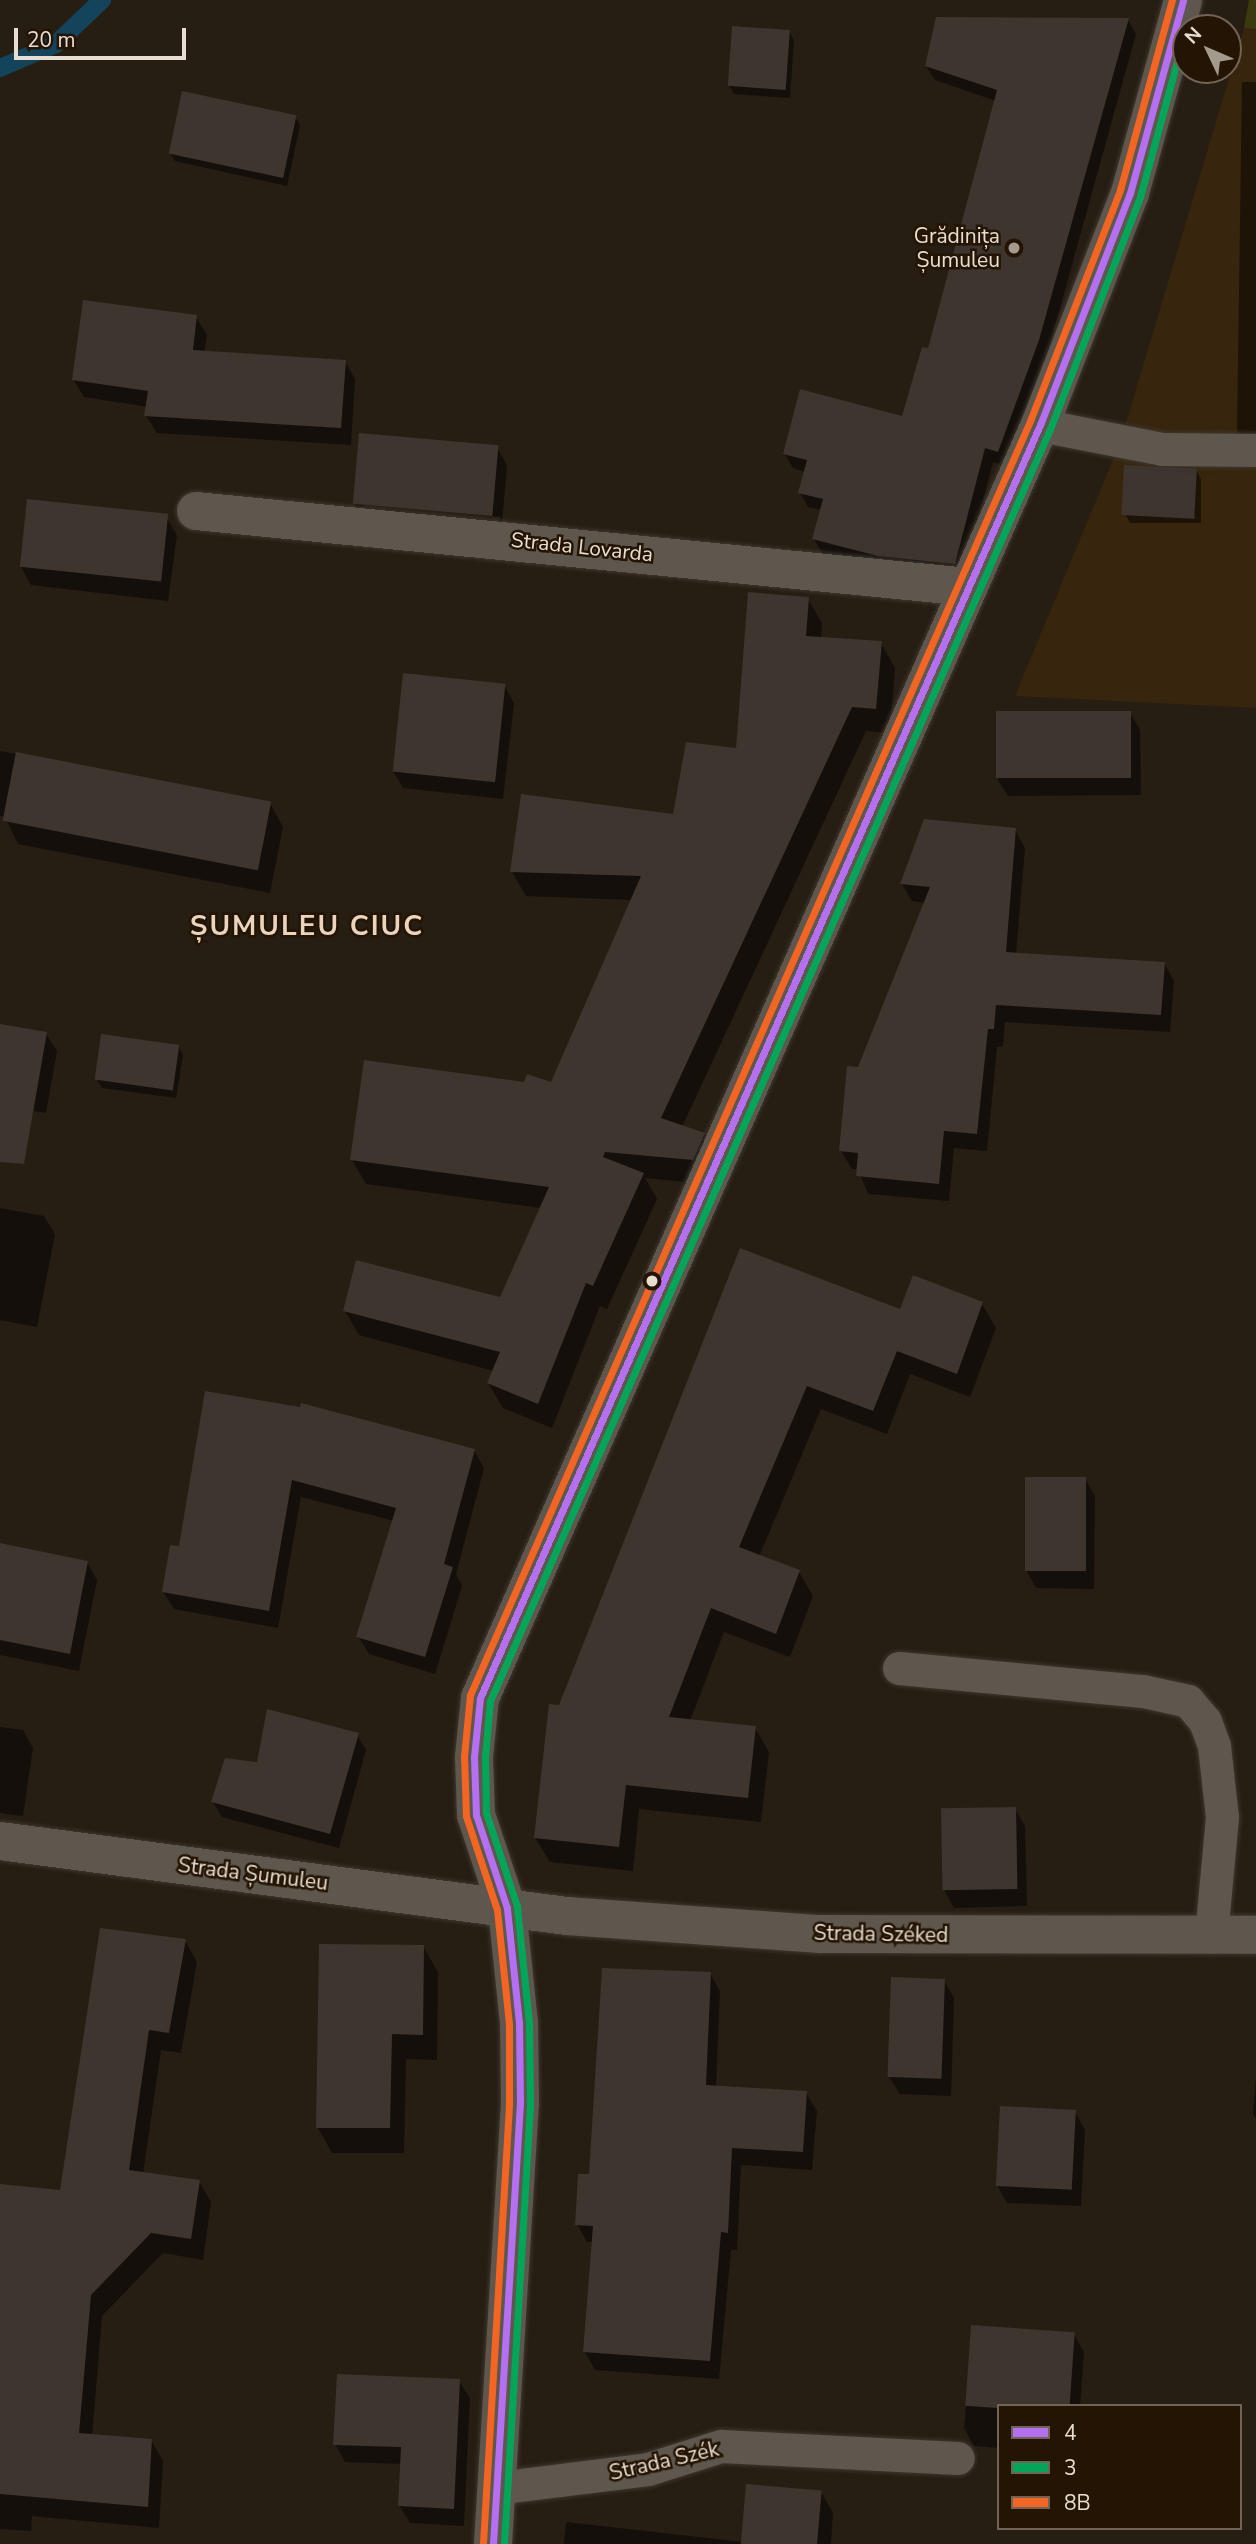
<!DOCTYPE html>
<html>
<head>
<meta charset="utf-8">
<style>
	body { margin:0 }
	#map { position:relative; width:1256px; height:2544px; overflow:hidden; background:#261d13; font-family:"Nunito Sans",sans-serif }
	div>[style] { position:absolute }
	.built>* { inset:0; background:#37250d }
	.green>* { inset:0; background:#3b3a0e }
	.shadow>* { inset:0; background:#0007 }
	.stream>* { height:18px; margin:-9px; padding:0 9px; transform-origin:9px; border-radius:9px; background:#14435c }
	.building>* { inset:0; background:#3e352f; transform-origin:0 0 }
	.roads { filter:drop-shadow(0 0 2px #3e372f) drop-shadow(0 0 2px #3e372f) }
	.service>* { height:33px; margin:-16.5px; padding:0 16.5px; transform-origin:16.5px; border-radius:16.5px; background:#5e574e }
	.minor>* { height:38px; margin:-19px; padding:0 19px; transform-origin:19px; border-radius:19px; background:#5e574e }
	.tertiary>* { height:38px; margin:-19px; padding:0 19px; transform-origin:19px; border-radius:19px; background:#5e574e }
	.bus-1>* { height:7px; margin:-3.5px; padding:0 3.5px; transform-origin:3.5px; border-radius:3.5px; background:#b470f1 }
	.bus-2>* { height:7px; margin:-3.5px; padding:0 3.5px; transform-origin:3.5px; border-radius:3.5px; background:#01a659 }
	.bus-3>* { height:7px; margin:-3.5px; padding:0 3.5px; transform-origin:3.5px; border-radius:3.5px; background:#f26522 }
	.dots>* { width:19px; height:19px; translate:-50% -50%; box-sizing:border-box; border:4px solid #241403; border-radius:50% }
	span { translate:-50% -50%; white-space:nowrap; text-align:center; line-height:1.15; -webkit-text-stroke:5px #241403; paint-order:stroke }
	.poi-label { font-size:21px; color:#e8ddd1 }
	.right { translate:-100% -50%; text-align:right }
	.street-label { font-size:21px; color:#e8ddd1 }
	.district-label { font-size:28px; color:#ead4bd; font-weight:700; letter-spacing:2px }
	.legend { position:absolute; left:997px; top:2404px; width:245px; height:126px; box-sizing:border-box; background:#241403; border:2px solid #726455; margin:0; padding:9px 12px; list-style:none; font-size:21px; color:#e8ddd1 }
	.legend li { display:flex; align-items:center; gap:14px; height:35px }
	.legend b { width:35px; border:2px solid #726455 }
	.north { position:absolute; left:1172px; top:14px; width:70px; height:70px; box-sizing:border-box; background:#241403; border:2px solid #726455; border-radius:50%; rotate:314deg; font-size:19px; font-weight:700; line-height:28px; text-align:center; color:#e8ddd1 }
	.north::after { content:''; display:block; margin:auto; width:24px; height:32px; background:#a49a8e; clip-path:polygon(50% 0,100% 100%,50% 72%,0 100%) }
	.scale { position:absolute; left:14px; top:28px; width:172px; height:32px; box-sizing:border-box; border:4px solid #e8ddd1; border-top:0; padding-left:9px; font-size:21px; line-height:24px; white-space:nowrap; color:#e8ddd1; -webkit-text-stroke:5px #241403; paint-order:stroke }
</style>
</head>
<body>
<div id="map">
	<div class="built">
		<div style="clip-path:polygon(1244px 28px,1256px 29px,1256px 708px,1015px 696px,1120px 443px)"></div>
	</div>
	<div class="green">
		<div style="clip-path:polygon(1249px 0,1256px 0,1256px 29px,1244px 28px)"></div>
	</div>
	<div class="shadow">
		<div style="clip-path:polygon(1128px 20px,1136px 34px,1047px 355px,1006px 466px,993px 462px,963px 577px,888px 570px,822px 553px,814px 539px,821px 510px,808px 507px,800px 492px,805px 472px,793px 468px,785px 454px,903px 418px,930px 350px,996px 101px,935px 80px,926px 66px)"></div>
		<div style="clip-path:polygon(789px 32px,794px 40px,790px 98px,734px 94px,729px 85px)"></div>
		<div style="clip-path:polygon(1242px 82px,1256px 82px,1256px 448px,1248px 448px,1237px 430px)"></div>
		<div style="clip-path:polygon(295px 117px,300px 125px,287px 186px,175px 161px,170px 153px)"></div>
		<div style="clip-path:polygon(196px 317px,207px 335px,204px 352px,345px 361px,355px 379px,351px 445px,157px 433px,146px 416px,148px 407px,84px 397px,73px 379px)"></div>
		<div style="clip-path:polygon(evenodd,497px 447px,507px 465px,501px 535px,365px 522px,355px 504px,497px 447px,364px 504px,500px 517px,500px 521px,364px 507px,364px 504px)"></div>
		<div style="clip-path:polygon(1196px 470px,1201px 479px,1201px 523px,1130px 523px,1125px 514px)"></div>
		<div style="clip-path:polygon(166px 517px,177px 535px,168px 601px,31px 585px,21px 567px)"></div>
		<div style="clip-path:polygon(808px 599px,822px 623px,821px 639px,881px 643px,895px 668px,890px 733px,866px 731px,682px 1127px,704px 1134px,718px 1159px,707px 1184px,645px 1178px,657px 1199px,607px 1309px,600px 1306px,552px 1428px,503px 1408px,488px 1383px,494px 1371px,359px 1335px,345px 1311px,501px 1299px,541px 1208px,366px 1184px,352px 1160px,525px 1084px,552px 1084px,633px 900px,526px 896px,512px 872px,675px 816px,738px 750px)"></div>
		<div style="clip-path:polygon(504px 685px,514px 703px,503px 799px,403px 788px,393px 771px)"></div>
		<div style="clip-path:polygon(1130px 713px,1140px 730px,1141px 795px,1008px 796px,997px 779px)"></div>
		<div style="clip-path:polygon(0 751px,270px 803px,283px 827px,270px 893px,18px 844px,5px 817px,0 816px)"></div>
		<div style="clip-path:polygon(1015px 830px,1025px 848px,1016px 954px,1164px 963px,1174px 981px,1170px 1032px,1005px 1022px,1003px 1046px,997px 1047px,987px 1151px,954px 1148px,949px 1201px,868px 1194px,858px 1169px,852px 1169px,841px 1151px,859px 1069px,925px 903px,912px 901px,902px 884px)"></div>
		<div style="clip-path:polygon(0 1026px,46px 1034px,57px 1051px,46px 1113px,0 1105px)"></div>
		<div style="clip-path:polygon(178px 1046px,183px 1055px,176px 1098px,102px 1088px,97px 1080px)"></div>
		<div style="clip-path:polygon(0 1208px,44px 1216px,55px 1234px,37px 1327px,0 1320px)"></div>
		<div style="clip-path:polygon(741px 1250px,901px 1311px,982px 1304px,996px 1328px,970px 1397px,910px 1374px,887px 1434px,821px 1409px,759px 1557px,799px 1572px,813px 1596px,790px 1657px,724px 1632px,690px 1721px,755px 1728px,769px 1752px,761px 1822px,639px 1809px,633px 1871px,550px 1862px,535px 1838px,560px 1707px)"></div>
		<div style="clip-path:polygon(207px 1393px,474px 1450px,484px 1468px,456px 1574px,462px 1586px,435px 1674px,369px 1654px,358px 1636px,394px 1521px,301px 1497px,278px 1628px,174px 1609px,163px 1592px,181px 1548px)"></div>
		<div style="clip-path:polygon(1085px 1479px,1095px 1496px,1094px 1589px,1036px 1588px,1026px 1570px)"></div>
		<div style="clip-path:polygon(87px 1562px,97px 1580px,79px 1671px,0 1655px,0 1572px)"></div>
		<div style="clip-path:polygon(0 1727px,23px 1730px,33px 1748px,23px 1816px,0 1813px)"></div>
		<div style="clip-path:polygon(357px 1735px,366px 1750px,339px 1848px,222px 1817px,213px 1802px)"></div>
		<div style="clip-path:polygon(1015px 1809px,1025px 1826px,1027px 1906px,954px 1908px,944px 1890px)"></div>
		<div style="clip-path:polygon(185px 1941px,197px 1962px,181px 2053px,161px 2050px,143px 2174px,199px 2181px,211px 2202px,203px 2260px,163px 2253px,102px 2316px,92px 2436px,151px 2440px,163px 2461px,159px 2528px,32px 2516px,31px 2531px,0 2529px,0 2186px,61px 2192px)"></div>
		<div style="clip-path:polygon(423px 1946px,438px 1972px,437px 2060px,406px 2059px,404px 2153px,332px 2153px,318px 2128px)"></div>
		<div style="clip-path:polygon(710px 1973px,720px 1991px,716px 2087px,806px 2093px,817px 2111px,812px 2170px,741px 2165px,737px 2250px,731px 2250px,719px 2379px,595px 2370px,585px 2352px,593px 2242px,587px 2242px,577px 2224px,590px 2176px)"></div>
		<div style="clip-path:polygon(944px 1981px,954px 1998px,951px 2096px,900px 2094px,889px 2077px)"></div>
		<div style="clip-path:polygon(1256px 2076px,1256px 2119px,1253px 2114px)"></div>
		<div style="clip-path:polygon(1075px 2112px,1085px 2130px,1081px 2206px,1007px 2203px,997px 2185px)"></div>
		<div style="clip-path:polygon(973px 2327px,1074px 2334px,1084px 2352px,1080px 2406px,999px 2406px,999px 2448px,974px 2446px,964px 2428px)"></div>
		<div style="clip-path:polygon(459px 2381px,470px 2398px,464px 2526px,410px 2523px,399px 2505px,402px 2464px,345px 2462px,335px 2444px)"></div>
		<div style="clip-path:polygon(821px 2492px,833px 2513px,831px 2544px,564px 2544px,566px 2522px,743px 2542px)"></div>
	</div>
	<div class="stream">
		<div style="left:0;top:68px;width:61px;rotate:-23.2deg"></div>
		<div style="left:56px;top:44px;width:64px;rotate:-43.7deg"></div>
	</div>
	<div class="building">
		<div style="clip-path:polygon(936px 17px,1129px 18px,1039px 340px,998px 452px,985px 448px,955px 564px,878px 556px,812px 539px,823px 499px,798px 493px,807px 460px,783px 454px,800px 389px,902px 416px,922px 347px,928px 348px,997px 90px,925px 66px)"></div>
		<div style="left:732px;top:26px;width:58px;height:60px;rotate:4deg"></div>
		<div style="left:182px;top:91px;width:117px;height:64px;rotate:12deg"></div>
		<div style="clip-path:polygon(83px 300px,197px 315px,193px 350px,346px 360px,341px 428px,144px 416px,148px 391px,72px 380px)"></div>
		<div style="left:359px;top:433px;width:140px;height:71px;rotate:5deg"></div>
		<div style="left:1124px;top:465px;width:73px;height:50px;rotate:3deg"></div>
		<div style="left:27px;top:499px;width:142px;height:68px;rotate:6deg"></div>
		<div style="clip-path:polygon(748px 592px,809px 597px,806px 636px,882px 641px,876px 709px,852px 707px,661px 1118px,705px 1133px,693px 1160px,605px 1152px,603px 1157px,644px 1173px,593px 1286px,586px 1283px,538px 1404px,487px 1383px,500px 1352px,343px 1311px,356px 1260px,500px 1297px,549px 1187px,350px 1160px,364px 1060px,524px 1082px,527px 1074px,551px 1082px,641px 876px,510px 872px,521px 794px,673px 814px,686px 742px,736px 748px)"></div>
		<div style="left:403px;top:673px;width:103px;height:99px;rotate:6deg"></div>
		<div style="left:1131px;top:711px;width:67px;height:135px;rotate:90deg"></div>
		<div style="left:16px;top:752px;width:260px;height:70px;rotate:11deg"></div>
		<div style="clip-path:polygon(924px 819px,1016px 828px,1006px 952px,1165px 962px,1161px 1015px,996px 1005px,994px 1029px,988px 1029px,977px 1134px,944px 1131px,939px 1184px,856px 1176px,858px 1153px,839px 1151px,847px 1066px,858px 1067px,930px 887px,900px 884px)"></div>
		<div style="clip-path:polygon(0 1024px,47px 1032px,24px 1164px,0 1162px)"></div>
		<div style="left:101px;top:1034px;width:79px;height:46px;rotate:8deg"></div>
		<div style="clip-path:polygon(740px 1248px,900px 1309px,913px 1275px,983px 1302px,957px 1374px,897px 1351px,873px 1411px,807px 1386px,739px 1547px,800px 1570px,776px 1634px,711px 1608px,669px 1717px,756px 1726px,748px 1798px,626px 1785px,619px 1847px,534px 1838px,549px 1704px,559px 1705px)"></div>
		<div style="clip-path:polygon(205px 1391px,300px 1407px,301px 1403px,475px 1449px,444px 1564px,453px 1567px,425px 1657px,356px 1637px,396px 1508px,292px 1480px,269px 1611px,162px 1592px,170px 1545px,179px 1546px)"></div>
		<div style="left:1025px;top:1477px;width:61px;height:94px"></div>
		<div style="clip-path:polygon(0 1543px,88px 1561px,70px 1654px,0 1640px)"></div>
		<div style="clip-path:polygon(267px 1709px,359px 1733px,330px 1834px,211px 1802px,225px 1758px,257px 1762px)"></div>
		<div style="left:1016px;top:1807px;width:82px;height:75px;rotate:89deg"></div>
		<div style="clip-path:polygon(100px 1928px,186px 1939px,169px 2033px,149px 2030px,129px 2170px,200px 2180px,191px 2239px,151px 2233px,91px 2295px,79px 2433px,152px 2439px,148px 2507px,0 2494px,0 2184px,60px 2190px)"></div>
		<div style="clip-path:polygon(319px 1944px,424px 1945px,423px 2035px,392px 2034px,390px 2128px,316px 2128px)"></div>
		<div style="clip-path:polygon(602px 1968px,711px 1972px,706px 2085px,807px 2091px,803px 2152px,732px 2148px,728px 2233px,721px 2232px,710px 2361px,583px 2352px,593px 2226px,575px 2225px,578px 2174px,589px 2174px)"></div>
		<div style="left:891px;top:1977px;width:54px;height:100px;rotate:2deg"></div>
		<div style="left:1000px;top:2106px;width:76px;height:80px;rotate:3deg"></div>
		<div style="left:971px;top:2325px;width:104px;height:81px;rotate:4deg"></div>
		<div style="clip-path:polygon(337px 2374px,460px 2379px,454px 2509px,398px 2506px,401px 2447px,333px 2445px)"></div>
		<div style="left:746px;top:2484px;width:76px;height:60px;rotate:5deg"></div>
	</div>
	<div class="roads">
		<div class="service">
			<div style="left:1040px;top:425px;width:124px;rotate:11.1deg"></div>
			<div style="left:1162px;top:449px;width:94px;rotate:0.6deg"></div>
			<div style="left:899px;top:1668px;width:245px;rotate:5.4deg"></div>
			<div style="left:1143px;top:1691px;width:46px;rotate:12.5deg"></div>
			<div style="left:1188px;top:1701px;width:26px;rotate:50deg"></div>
			<div style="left:1205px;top:1721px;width:27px;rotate:70deg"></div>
			<div style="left:1214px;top:1746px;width:71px;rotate:83.6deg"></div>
			<div style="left:1222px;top:1817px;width:120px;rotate:95.3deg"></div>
			<div style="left:496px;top:2488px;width:153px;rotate:-7.1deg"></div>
			<div style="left:648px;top:2469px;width:77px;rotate:-17.5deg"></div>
			<div style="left:721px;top:2446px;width:237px;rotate:2.9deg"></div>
		</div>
		<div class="minor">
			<div style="left:196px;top:511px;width:776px;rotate:5.62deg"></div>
			<div style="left:0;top:1841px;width:572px;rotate:7.54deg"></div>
			<div style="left:567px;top:1916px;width:254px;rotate:4.1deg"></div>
			<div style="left:820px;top:1934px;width:436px;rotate:0.1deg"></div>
		</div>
		<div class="tertiary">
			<div style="left:493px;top:2544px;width:442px;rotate:-86.5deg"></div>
			<div style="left:520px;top:2103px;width:80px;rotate:-90.7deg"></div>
			<div style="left:519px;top:2023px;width:116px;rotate:-96deg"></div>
			<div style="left:507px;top:1908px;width:98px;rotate:-108.4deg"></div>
			<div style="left:476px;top:1815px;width:58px;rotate:-92deg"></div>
			<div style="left:474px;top:1757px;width:59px;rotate:-84.2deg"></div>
			<div style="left:480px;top:1698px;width:1391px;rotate:-66.26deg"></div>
			<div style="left:1040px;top:425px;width:249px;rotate:-68.8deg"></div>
			<div style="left:1130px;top:193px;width:200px;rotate:-74.6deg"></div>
		</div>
	</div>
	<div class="bus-1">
		<div style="left:493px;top:2544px;width:442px;rotate:-86.5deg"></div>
		<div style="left:520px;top:2103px;width:80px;rotate:-90.7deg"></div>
		<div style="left:519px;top:2023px;width:116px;rotate:-96deg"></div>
		<div style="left:507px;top:1908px;width:98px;rotate:-108.4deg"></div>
		<div style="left:476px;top:1815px;width:58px;rotate:-92deg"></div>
		<div style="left:474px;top:1757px;width:59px;rotate:-84.2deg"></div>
		<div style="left:480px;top:1698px;width:1391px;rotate:-66.26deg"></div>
		<div style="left:1040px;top:425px;width:249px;rotate:-68.8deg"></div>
		<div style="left:1130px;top:193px;width:200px;rotate:-74.6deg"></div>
	</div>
	<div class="bus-2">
		<div style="left:504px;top:2544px;width:441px;rotate:-86.6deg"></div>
		<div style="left:530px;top:2104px;width:81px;rotate:-90.7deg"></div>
		<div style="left:529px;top:2023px;width:118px;rotate:-95.9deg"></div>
		<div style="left:517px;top:1906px;width:98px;rotate:-108.4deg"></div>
		<div style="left:486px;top:1813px;width:56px;rotate:-91deg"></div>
		<div style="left:485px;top:1757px;width:56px;rotate:-84.9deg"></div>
		<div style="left:490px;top:1701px;width:1390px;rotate:-66.24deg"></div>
		<div style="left:1050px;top:429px;width:249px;rotate:-68.8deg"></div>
		<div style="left:1140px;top:197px;width:174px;rotate:-74.7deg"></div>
	</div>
	<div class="bus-3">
		<div style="left:483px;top:2543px;width:441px;rotate:-86.6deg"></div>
		<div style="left:509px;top:2103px;width:79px;rotate:-90deg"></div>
		<div style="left:509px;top:2024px;width:115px;rotate:-96deg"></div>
		<div style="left:497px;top:1910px;width:99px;rotate:-108.3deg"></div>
		<div style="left:466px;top:1816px;width:60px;rotate:-91.9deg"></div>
		<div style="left:464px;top:1756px;width:61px;rotate:-84.4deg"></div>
		<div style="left:470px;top:1695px;width:1392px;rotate:-66.27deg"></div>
		<div style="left:1030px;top:421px;width:248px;rotate:-68.7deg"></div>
		<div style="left:1120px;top:190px;width:197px;rotate:-74.7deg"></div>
	</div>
	<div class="dots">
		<div style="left:1014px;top:248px;background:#a49a8e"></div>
		<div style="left:652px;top:1281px;background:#e8ddd1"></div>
	</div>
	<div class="poi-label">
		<span class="right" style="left:1000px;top:248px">Grădinița<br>Șumuleu</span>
	</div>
	<div class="street-label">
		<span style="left:582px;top:547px;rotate:6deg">Strada Lovarda</span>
		<span style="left:253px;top:1874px;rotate:7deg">Strada Șumuleu</span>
		<span style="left:881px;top:1934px;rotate:1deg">Strada Széked</span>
		<span style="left:664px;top:2461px;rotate:-13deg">Strada Szék</span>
	</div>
	<div class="district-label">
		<span style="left:307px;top:926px">ȘUMULEU CIUC</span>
	</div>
	<ul class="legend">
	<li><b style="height:9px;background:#b470f1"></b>4</li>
	<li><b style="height:9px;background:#01a659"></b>3</li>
	<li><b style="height:9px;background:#f26522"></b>8B</li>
	</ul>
	<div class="north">N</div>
	<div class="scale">20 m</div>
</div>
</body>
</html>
